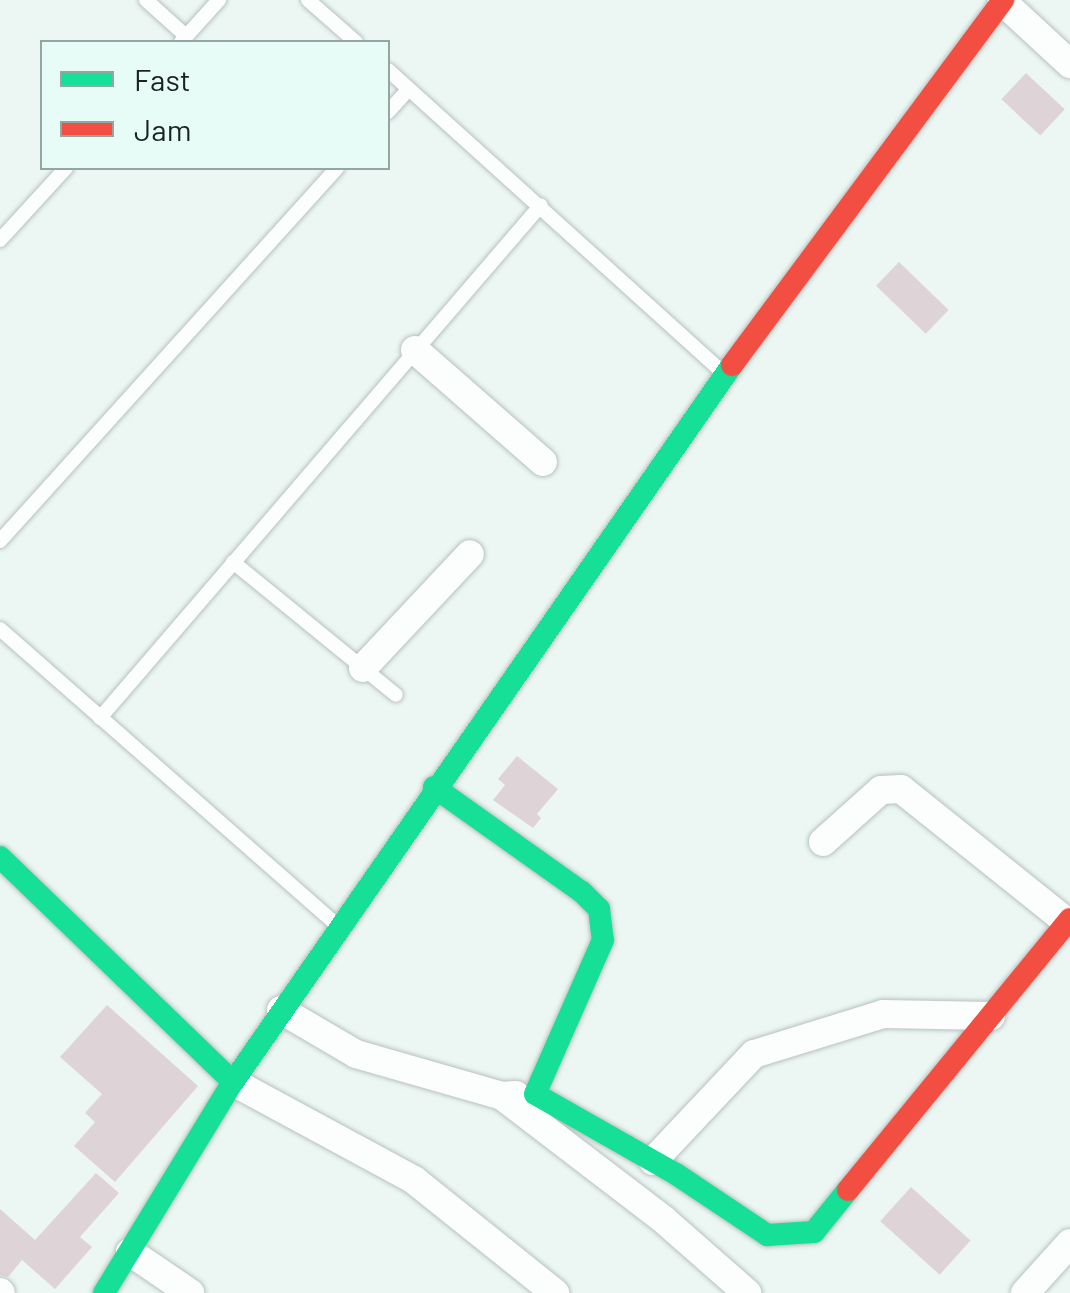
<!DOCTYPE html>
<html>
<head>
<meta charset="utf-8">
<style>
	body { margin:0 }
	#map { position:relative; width:1070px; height:1293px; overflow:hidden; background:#ecf7f4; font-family:Barlow,sans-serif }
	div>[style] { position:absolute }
	.building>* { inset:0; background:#ded3d7; transform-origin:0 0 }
	.roads { filter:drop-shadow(0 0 2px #b8c1bf) drop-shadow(0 0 2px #b8c1bf) }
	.lane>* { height:14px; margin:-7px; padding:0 7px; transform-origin:7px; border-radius:7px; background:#fcfefd }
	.street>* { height:28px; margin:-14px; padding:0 14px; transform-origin:14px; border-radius:14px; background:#fcfefd }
	.fast>* { height:22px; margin:-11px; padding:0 11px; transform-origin:11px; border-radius:11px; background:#16e098 }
	.jam>* { height:22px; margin:-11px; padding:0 11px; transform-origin:11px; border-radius:11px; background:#f24e42 }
	span { translate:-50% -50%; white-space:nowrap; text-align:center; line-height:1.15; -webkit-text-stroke:9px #e7fcf7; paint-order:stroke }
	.legend { position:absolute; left:40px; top:40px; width:350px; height:130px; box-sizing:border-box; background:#e7fcf7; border:2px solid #95a5a1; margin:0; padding:12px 18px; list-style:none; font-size:30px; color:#1b2321 }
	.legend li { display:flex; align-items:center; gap:20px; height:50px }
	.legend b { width:50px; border:2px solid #95a5a1 }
</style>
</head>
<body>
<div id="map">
	<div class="building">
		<div style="left:1026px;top:73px;width:53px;height:36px;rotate:43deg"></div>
		<div style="left:899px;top:262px;width:69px;height:33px;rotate:44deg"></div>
		<div style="clip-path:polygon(517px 756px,558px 789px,537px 814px,541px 818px,533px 828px,493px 800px,505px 785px,498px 779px)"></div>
		<div style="clip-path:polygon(107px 1005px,198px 1086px,115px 1182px,74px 1146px,95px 1122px,85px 1113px,102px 1094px,60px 1057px)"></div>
		<div style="clip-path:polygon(96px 1173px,119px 1193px,80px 1237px,92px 1247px,55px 1289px,22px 1260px,8px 1277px,0 1275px,0 1209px,35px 1240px)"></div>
		<div style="left:911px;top:1187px;width:80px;height:46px;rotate:42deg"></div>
	</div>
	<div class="roads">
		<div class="lane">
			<div style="left:146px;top:0;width:54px;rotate:42deg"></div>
			<div style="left:308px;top:0;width:64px;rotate:41.2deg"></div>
			<div style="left:181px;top:42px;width:57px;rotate:-47.9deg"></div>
			<div style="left:388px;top:70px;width:449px;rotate:42.1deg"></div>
			<div style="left:388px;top:112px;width:31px;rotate:-48deg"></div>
			<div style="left:0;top:240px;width:98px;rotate:-47.5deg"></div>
			<div style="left:0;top:541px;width:503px;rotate:-47.9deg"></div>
			<div style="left:233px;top:562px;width:210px;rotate:39.2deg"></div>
			<div style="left:0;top:629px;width:449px;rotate:41.3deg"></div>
			<div style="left:100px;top:718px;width:676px;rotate:-49.32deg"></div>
		</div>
		<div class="street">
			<div style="left:1002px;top:1px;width:93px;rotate:42.8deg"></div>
			<div style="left:415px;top:350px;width:170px;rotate:41.2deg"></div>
			<div style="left:363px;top:668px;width:156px;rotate:-46.8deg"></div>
			<div style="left:823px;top:842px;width:78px;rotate:-41.9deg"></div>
			<div style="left:881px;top:790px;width:20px;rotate:-3deg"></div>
			<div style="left:901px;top:789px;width:213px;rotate:38.7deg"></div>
			<div style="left:281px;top:1010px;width:87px;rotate:30.4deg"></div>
			<div style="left:356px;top:1054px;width:152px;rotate:16deg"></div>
			<div style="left:502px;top:1096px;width:14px;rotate:-4deg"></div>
			<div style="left:233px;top:1082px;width:206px;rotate:28.4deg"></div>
			<div style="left:414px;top:1180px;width:181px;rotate:38.7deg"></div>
			<div style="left:502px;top:1096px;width:204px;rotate:37.4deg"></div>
			<div style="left:664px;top:1220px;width:111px;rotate:41.3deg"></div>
			<div style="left:653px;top:1161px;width:147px;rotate:-46.7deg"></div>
			<div style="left:754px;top:1054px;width:135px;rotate:-17.2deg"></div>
			<div style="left:883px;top:1014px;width:108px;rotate:1.1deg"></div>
			<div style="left:130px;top:1252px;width:73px;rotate:34.3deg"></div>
			<div style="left:0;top:1292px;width:1px;rotate:45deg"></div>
			<div style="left:1025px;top:1293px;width:67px;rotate:-48deg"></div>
		</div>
		<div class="fast">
			<div style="left:434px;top:787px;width:181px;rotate:35.4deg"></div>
			<div style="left:582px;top:892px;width:24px;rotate:45deg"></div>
			<div style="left:599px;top:909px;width:31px;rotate:83deg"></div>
			<div style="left:603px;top:940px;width:168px;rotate:113.8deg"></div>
			<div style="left:535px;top:1094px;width:162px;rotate:29.6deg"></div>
			<div style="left:676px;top:1174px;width:110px;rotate:33.8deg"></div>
			<div style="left:767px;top:1235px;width:47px;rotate:-3.7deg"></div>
			<div style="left:814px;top:1232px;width:54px;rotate:-51deg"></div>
			<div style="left:0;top:857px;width:324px;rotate:44deg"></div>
			<div style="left:104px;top:1293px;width:247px;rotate:-58.6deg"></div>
			<div style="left:233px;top:1082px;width:874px;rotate:-55.16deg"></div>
		</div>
		<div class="jam">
			<div style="left:732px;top:365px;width:455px;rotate:-53.4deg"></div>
			<div style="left:848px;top:1190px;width:350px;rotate:-50.7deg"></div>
		</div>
	</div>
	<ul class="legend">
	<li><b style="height:12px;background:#16e098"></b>Fast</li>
	<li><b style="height:12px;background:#f24e42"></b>Jam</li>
	</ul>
</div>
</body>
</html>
